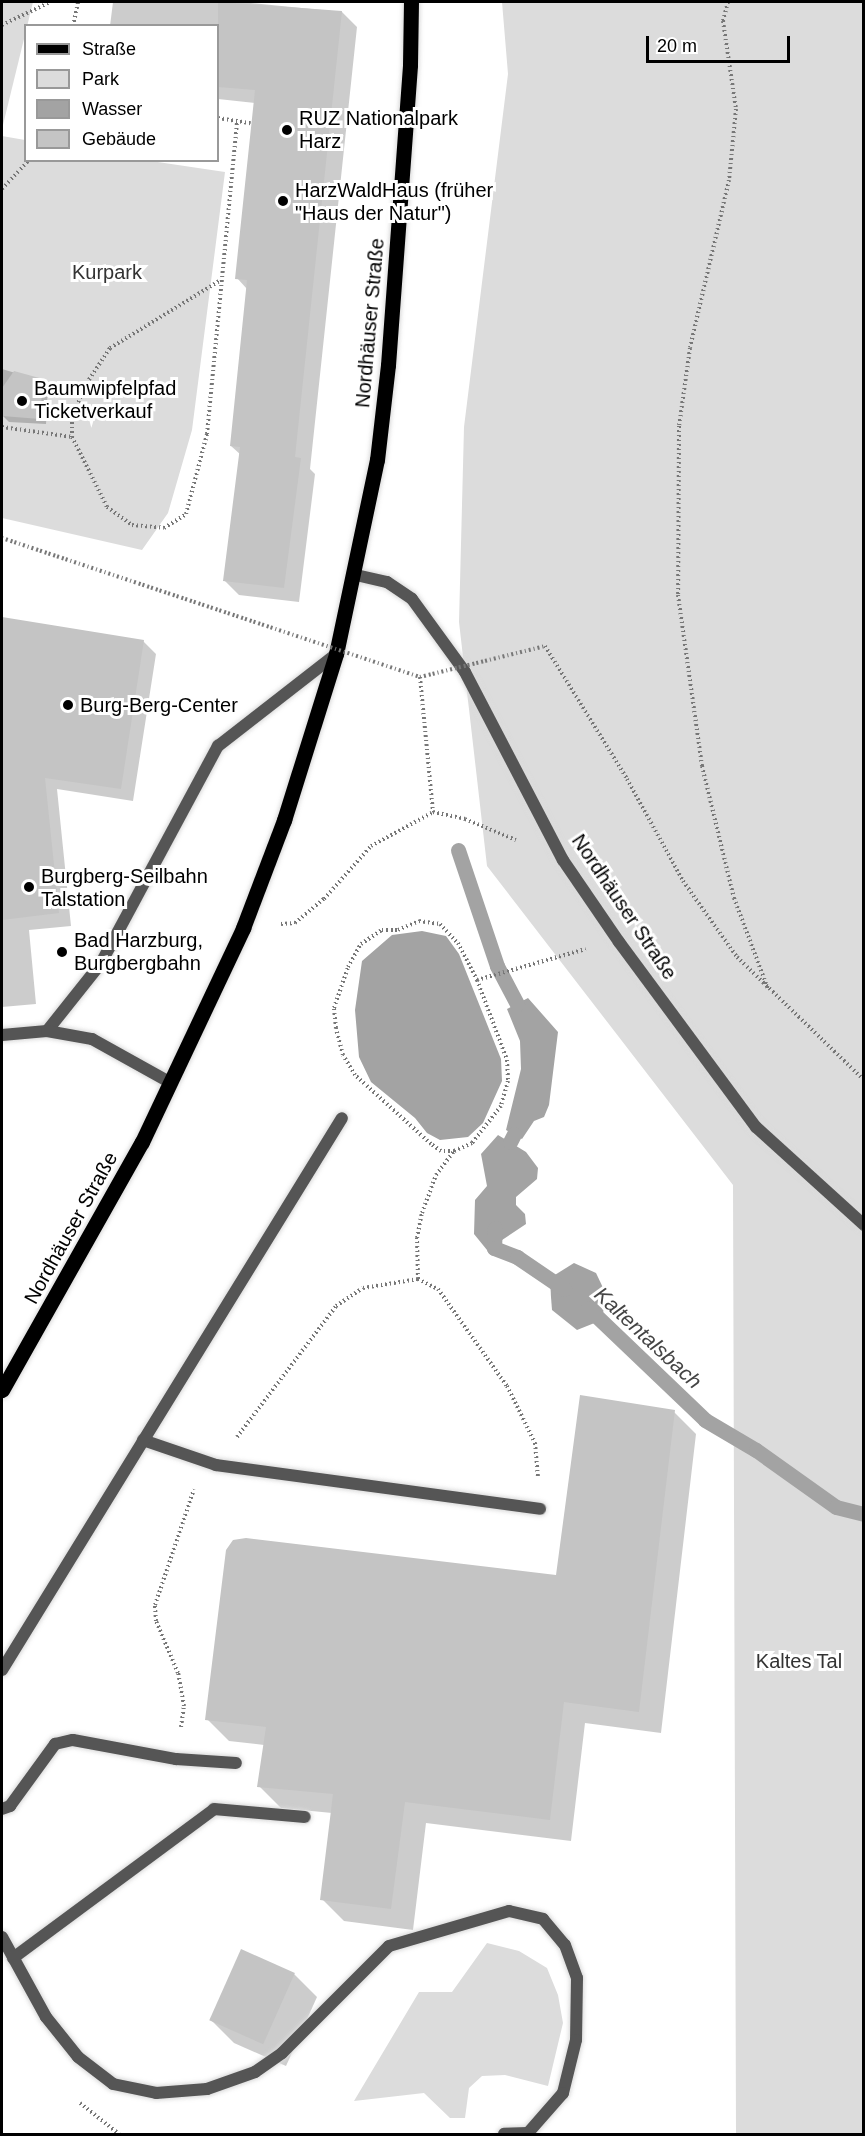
<!DOCTYPE html>
<html>
<head>
<meta charset="utf-8">
<style>
	body { margin:0 }
	#map { position:relative; width:865px; height:2136px; overflow:hidden; background:#fff; font-family:Arial,sans-serif }
	div>[style] { position:absolute }
	.green>* { inset:0; background:#dcdcdc }
	.water>* { inset:0; background:#a3a3a3 }
	.shadow>* { inset:0; background:#0003 }
	.stream>* { height:15px; margin:-7.5px; padding:0 7.5px; transform-origin:7.5px; border-radius:7.5px; background:#a3a3a3 }
	.building>* { inset:0; background:#c4c4c4; transform-origin:0 0 }
	.path>* { height:4px; margin-top:-2px; transform-origin:0; background:repeating-linear-gradient(90deg,#777 0 1.5px,transparent 0 4.5px) }
	.roads { filter:drop-shadow(0 0 2px #dbdbdb) drop-shadow(0 0 2px #dbdbdb) }
	.lane>* { height:12px; margin:-6px; padding:0 6px; transform-origin:6px; border-radius:6px; background:#555 }
	.street>* { height:12px; margin:-6px; padding:0 6px; transform-origin:6px; border-radius:6px; background:#555 }
	.primary>* { height:15px; margin:-7.5px; padding:0 7.5px; transform-origin:7.5px; border-radius:7.5px; background:#000 }
	.path-bridge>* { height:4px; margin-top:-2px; transform-origin:0; background:repeating-linear-gradient(90deg,#777 0 1.5px,transparent 0 4.5px) }
	.dots>* { width:16px; height:16px; translate:-50% -50%; box-sizing:border-box; border:3px solid #fff; border-radius:50% }
	span { translate:-50% -50%; white-space:nowrap; text-align:center; line-height:1.15; -webkit-text-stroke:6px #fff; paint-order:stroke }
	.poi-label { font-size:20px; color:#000 }
	.left { translate:0 -50%; text-align:left }
	.park-label { font-size:20px; color:#333 }
	.street-label { font-size:20px; color:#000 }
	.water-label { font-size:21px; color:#444; font-style:italic }
	.frame { position:absolute; inset:0; border:3px solid #000; pointer-events:none }
	.legend { position:absolute; left:24px; top:24px; width:195px; height:138px; box-sizing:border-box; background:#fff; border:2px solid #999; margin:0; padding:8px 10px; list-style:none; font-size:18px; color:#000 }
	.legend li { display:flex; align-items:center; gap:12px; height:30px }
	.legend b { width:30px; border:2px solid #999 }
	.scale { position:absolute; left:646px; top:36px; width:144px; height:27px; box-sizing:border-box; border:3px solid #000; border-top:0; padding-left:8px; font-size:18px; line-height:21px; white-space:nowrap; color:#000; -webkit-text-stroke:4px #fff; paint-order:stroke }
</style>
</head>
<body>
<div id="map">
	<div class="green">
		<div style="clip-path:polygon(2px 2px,33px 2px,2px 129px)"></div>
		<div style="clip-path:polygon(502px 2px,863px 2px,863px 2134px,736px 2134px,733px 1185px,487px 866px,459px 622px,464px 427px,508px 74px)"></div>
		<div style="clip-path:polygon(2px 136px,25px 140px,26px 160px,151px 161px,225px 172px,192px 430px,168px 513px,142px 550px,2px 518px)"></div>
		<div style="clip-path:polygon(487px 1943px,519px 1951px,547px 1968px,558px 1995px,563px 2023px,548px 2086px,505px 2075px,482px 2076px,469px 2088px,465px 2118px,450px 2118px,424px 2093px,354px 2101px,419px 1992px,452px 1992px)"></div>
	</div>
	<div class="water">
		<div style="clip-path:polygon(422px 931px,446px 936px,459px 954px,501px 1059px,502px 1081px,483px 1123px,468px 1137px,440px 1140px,427px 1133px,415px 1118px,371px 1082px,359px 1057px,355px 1010px,362px 961px,392px 935px)"></div>
		<div style="clip-path:polygon(528px 998px,558px 1032px,549px 1105px,544px 1117px,534px 1121px,522px 1139px,506px 1130px,521px 1069px,520px 1041px,507px 1009px)"></div>
		<div style="clip-path:polygon(498px 1135px,526px 1152px,538px 1168px,537px 1179px,516px 1197px,516px 1205px,525px 1214px,526px 1224px,487px 1250px,474px 1234px,475px 1200px,487px 1186px,481px 1154px)"></div>
		<div style="clip-path:polygon(574px 1263px,596px 1273px,606px 1294px,602px 1320px,577px 1330px,552px 1310px,551px 1297px,550px 1278px)"></div>
	</div>
	<div class="shadow">
		<div style="clip-path:polygon(113px 2px,241px 2px,342px 12px,357px 27px,310px 469px,315px 474px,299px 602px,239px 595px,224px 580px,241px 455px,231px 446px,247px 289px,237px 278px,255px 103px,218px 99px,218px 26px,110px 26px)"></div>
		<div style="clip-path:polygon(2px 369px,42px 381px,48px 386px,46px 424px,9px 422px,3px 416px)"></div>
		<div style="clip-path:polygon(2px 619px,143px 641px,156px 654px,133px 801px,57px 789px,71px 926px,29px 930px,36px 1004px,2px 1007px)"></div>
		<div style="clip-path:polygon(674px 1412px,696px 1434px,661px 1733px,585px 1723px,571px 1841px,426px 1823px,413px 1930px,344px 1921px,322px 1899px,332px 1813px,281px 1808px,259px 1786px,264px 1745px,229px 1741px,207px 1719px,557px 1577px)"></div>
		<div style="clip-path:polygon(294px 1974px,317px 1997px,286px 2066px,234px 2043px,211px 2020px)"></div>
	</div>
	<div class="stream">
		<div style="left:458px;top:850px;width:122px;rotate:71.4deg"></div>
		<div style="left:497px;top:966px;width:43px;rotate:62.2deg"></div>
		<div style="left:510px;top:1142px;width:9px;rotate:-63deg"></div>
		<div style="left:495px;top:1228px;width:20px;rotate:93deg"></div>
		<div style="left:494px;top:1248px;width:25px;rotate:21deg"></div>
		<div style="left:517px;top:1257px;width:57px;rotate:34.2deg"></div>
		<div style="left:588px;top:1308px;width:162px;rotate:43.7deg"></div>
		<div style="left:705px;top:1420px;width:59px;rotate:30.5deg"></div>
		<div style="left:756px;top:1450px;width:98px;rotate:35.5deg"></div>
		<div style="left:836px;top:1507px;width:29px;rotate:14deg"></div>
	</div>
	<div class="building">
		<div style="clip-path:polygon(218px 2px,342px 11px,295px 457px,301px 458px,284px 588px,223px 581px,240px 447px,230px 446px,247px 280px,235px 279px,255px 90px,218px 87px)"></div>
		<div style="clip-path:polygon(14px 371px,43px 379px,40px 419px,2px 416px,2px 388px)"></div>
		<div style="clip-path:polygon(2px 617px,144px 640px,121px 789px,45px 778px,59px 913px,2px 920px)"></div>
		<div style="clip-path:polygon(580px 1395px,675px 1410px,639px 1712px,564px 1702px,550px 1820px,405px 1802px,391px 1909px,320px 1900px,333px 1794px,257px 1787px,266px 1727px,205px 1720px,226px 1550px,233px 1540px,246px 1538px,556px 1575px)"></div>
		<div style="left:241px;top:1949px;width:59px;height:78px;rotate:24deg"></div>
	</div>
	<div class="path">
		<div style="left:728px;top:2px;width:20px;rotate:105deg"></div>
		<div style="left:723px;top:21px;width:89px;rotate:81.6deg"></div>
		<div style="left:736px;top:109px;width:71px;rotate:95.6deg"></div>
		<div style="left:729px;top:180px;width:172px;rotate:103.1deg"></div>
		<div style="left:690px;top:348px;width:79px;rotate:98deg"></div>
		<div style="left:679px;top:426px;width:169px;rotate:90.3deg"></div>
		<div style="left:678px;top:595px;width:173px;rotate:82deg"></div>
		<div style="left:702px;top:766px;width:136px;rotate:76.4deg"></div>
		<div style="left:734px;top:898px;width:97px;rotate:69.5deg"></div>
		<div style="left:2px;top:25px;width:53px;rotate:-25.6deg"></div>
		<div style="left:73px;top:26px;width:25px;rotate:-78deg"></div>
		<div style="left:218px;top:118px;width:33px;rotate:9deg"></div>
		<div style="left:2px;top:189px;width:40px;rotate:-47deg"></div>
		<div style="left:2px;top:427px;width:71px;rotate:8.1deg"></div>
		<div style="left:72px;top:437px;width:78px;rotate:63.4deg"></div>
		<div style="left:107px;top:507px;width:31px;rotate:36deg"></div>
		<div style="left:132px;top:525px;width:32px;rotate:5deg"></div>
		<div style="left:164px;top:528px;width:26px;rotate:-32deg"></div>
		<div style="left:186px;top:514px;width:83px;rotate:-75.3deg"></div>
		<div style="left:207px;top:434px;width:314px;rotate:-84.5deg"></div>
		<div style="left:72px;top:437px;width:18px;rotate:-90deg"></div>
		<div style="left:72px;top:419px;width:34px;rotate:-69deg"></div>
		<div style="left:84px;top:387px;width:47px;rotate:-56.3deg"></div>
		<div style="left:110px;top:348px;width:130px;rotate:-31.5deg"></div>
		<div style="left:545px;top:646px;width:156px;rotate:58.3deg"></div>
		<div style="left:627px;top:779px;width:116px;rotate:61.2deg"></div>
		<div style="left:683px;top:881px;width:93px;rotate:54.6deg"></div>
		<div style="left:737px;top:957px;width:177px;rotate:44.1deg"></div>
		<div style="left:420px;top:677px;width:136px;rotate:84.5deg"></div>
		<div style="left:419px;top:921px;width:21px;rotate:8deg"></div>
		<div style="left:440px;top:924px;width:26px;rotate:47deg"></div>
		<div style="left:458px;top:943px;width:42px;rotate:62.8deg"></div>
		<div style="left:477px;top:980px;width:85px;rotate:69.4deg"></div>
		<div style="left:507px;top:1060px;width:21px;rotate:87deg"></div>
		<div style="left:508px;top:1081px;width:26px;rotate:106deg"></div>
		<div style="left:501px;top:1106px;width:47px;rotate:128.1deg"></div>
		<div style="left:472px;top:1143px;width:20px;rotate:156deg"></div>
		<div style="left:454px;top:1151px;width:13px;rotate:180deg"></div>
		<div style="left:441px;top:1151px;width:12px;rotate:-145deg"></div>
		<div style="left:431px;top:1144px;width:103px;rotate:-137.8deg"></div>
		<div style="left:355px;top:1075px;width:23px;rotate:-121deg"></div>
		<div style="left:343px;top:1055px;width:28px;rotate:-105deg"></div>
		<div style="left:336px;top:1028px;width:20px;rotate:-96deg"></div>
		<div style="left:334px;top:1008px;width:43px;rotate:-71.1deg"></div>
		<div style="left:348px;top:967px;width:26px;rotate:-61deg"></div>
		<div style="left:361px;top:944px;width:25px;rotate:-34deg"></div>
		<div style="left:382px;top:930px;width:16px"></div>
		<div style="left:398px;top:930px;width:23px;rotate:-23deg"></div>
		<div style="left:281px;top:924px;width:14px;rotate:-4deg"></div>
		<div style="left:295px;top:923px;width:38px;rotate:-40deg"></div>
		<div style="left:324px;top:899px;width:71px;rotate:-48.4deg"></div>
		<div style="left:371px;top:846px;width:71px;rotate:-28.7deg"></div>
		<div style="left:433px;top:812px;width:33px;rotate:12deg"></div>
		<div style="left:465px;top:819px;width:55px;rotate:22.4deg"></div>
		<div style="left:477px;top:980px;width:113px;rotate:-15.9deg"></div>
		<div style="left:418px;top:1279px;width:41px;rotate:-91.4deg"></div>
		<div style="left:417px;top:1238px;width:25px;rotate:-79deg"></div>
		<div style="left:422px;top:1213px;width:40px;rotate:-69.8deg"></div>
		<div style="left:436px;top:1175px;width:30px;rotate:-53deg"></div>
		<div style="left:237px;top:1437px;width:164px;rotate:-52.9deg"></div>
		<div style="left:336px;top:1306px;width:32px;rotate:-34deg"></div>
		<div style="left:363px;top:1288px;width:56px;rotate:-9.3deg"></div>
		<div style="left:418px;top:1279px;width:22px;rotate:27deg"></div>
		<div style="left:438px;top:1289px;width:119px;rotate:54.6deg"></div>
		<div style="left:507px;top:1386px;width:64px;rotate:63.8deg"></div>
		<div style="left:535px;top:1443px;width:36px;rotate:85deg"></div>
		<div style="left:181px;top:1727px;width:21px;rotate:-82deg"></div>
		<div style="left:184px;top:1706px;width:34px;rotate:-100deg"></div>
		<div style="left:178px;top:1673px;width:56px;rotate:-112.9deg"></div>
		<div style="left:156px;top:1621px;width:16px;rotate:-94deg"></div>
		<div style="left:155px;top:1605px;width:122px;rotate:-71.4deg"></div>
		<div style="left:80px;top:2103px;width:50px;rotate:38.5deg"></div>
	</div>
	<div class="roads">
		<div class="lane">
			<div style="left:47px;top:1031px;width:87px;rotate:-51.5deg"></div>
			<div style="left:101px;top:963px;width:247px;rotate:-61.7deg"></div>
			<div style="left:218px;top:746px;width:150px;rotate:-37.9deg"></div>
			<div style="left:143px;top:1440px;width:77px;rotate:18.9deg"></div>
			<div style="left:216px;top:1465px;width:327px;rotate:7.7deg"></div>
			<div style="left:2px;top:1670px;width:648px;rotate:-58.37deg"></div>
			<div style="left:2px;top:1809px;width:9px;rotate:-21deg"></div>
			<div style="left:10px;top:1806px;width:77px;rotate:-54deg"></div>
			<div style="left:55px;top:1744px;width:18px;rotate:-13deg"></div>
			<div style="left:73px;top:1740px;width:105px;rotate:10.5deg"></div>
			<div style="left:176px;top:1759px;width:60px;rotate:3.8deg"></div>
			<div style="left:2px;top:1937px;width:91px;rotate:61.2deg"></div>
			<div style="left:46px;top:2017px;width:51px;rotate:51.3deg"></div>
			<div style="left:78px;top:2057px;width:44px;rotate:37.6deg"></div>
			<div style="left:113px;top:2084px;width:44px;rotate:11.8deg"></div>
			<div style="left:156px;top:2093px;width:51px;rotate:-4.5deg"></div>
			<div style="left:207px;top:2089px;width:51px;rotate:-19.5deg"></div>
			<div style="left:255px;top:2072px;width:33px;rotate:-35deg"></div>
			<div style="left:282px;top:2053px;width:151px;rotate:-45deg"></div>
			<div style="left:389px;top:1946px;width:125px;rotate:-16.3deg"></div>
			<div style="left:509px;top:1911px;width:35px;rotate:13deg"></div>
			<div style="left:543px;top:1919px;width:34px;rotate:50deg"></div>
			<div style="left:565px;top:1945px;width:35px;rotate:70deg"></div>
			<div style="left:577px;top:1978px;width:62px;rotate:90.9deg"></div>
			<div style="left:576px;top:2040px;width:55px;rotate:103.8deg"></div>
			<div style="left:563px;top:2093px;width:53px;rotate:131.2deg"></div>
			<div style="left:528px;top:2133px;width:24px;rotate:178deg"></div>
			<div style="left:13px;top:1958px;width:250px;rotate:-36.5deg"></div>
			<div style="left:214px;top:1809px;width:91px;rotate:5deg"></div>
		</div>
		<div class="street">
			<div style="left:356px;top:575px;width:32px;rotate:13deg"></div>
			<div style="left:387px;top:582px;width:30px;rotate:34deg"></div>
			<div style="left:412px;top:599px;width:90px;rotate:54deg"></div>
			<div style="left:465px;top:672px;width:212px;rotate:62.5deg"></div>
			<div style="left:563px;top:860px;width:99px;rotate:55.7deg"></div>
			<div style="left:619px;top:942px;width:230px;rotate:53.5deg"></div>
			<div style="left:756px;top:1127px;width:146px;rotate:42.2deg"></div>
			<div style="left:2px;top:1035px;width:45px;rotate:-5.1deg"></div>
			<div style="left:47px;top:1031px;width:46px;rotate:10.1deg"></div>
			<div style="left:92px;top:1039px;width:90px;rotate:29.1deg"></div>
		</div>
		<div class="primary">
			<div style="left:2px;top:1390px;width:285px;rotate:-60.6deg"></div>
			<div style="left:142px;top:1142px;width:237px;rotate:-64.7deg"></div>
			<div style="left:243px;top:928px;width:116px;rotate:-69.2deg"></div>
			<div style="left:284px;top:820px;width:174px;rotate:-72.6deg"></div>
			<div style="left:336px;top:654px;width:198px;rotate:-78.1deg"></div>
			<div style="left:377px;top:460px;width:96px;rotate:-83.4deg"></div>
			<div style="left:388px;top:365px;width:301px;rotate:-85.8deg"></div>
			<div style="left:410px;top:65px;width:63px;rotate:-89.1deg"></div>
		</div>
	</div>
	<div class="path-bridge">
		<div style="left:2px;top:538px;width:441px;rotate:18.4deg"></div>
		<div style="left:420px;top:677px;width:129px;rotate:-13.9deg"></div>
	</div>
	<div class="dots">
		<div style="left:287px;top:130px;background:#000"></div>
		<div style="left:283px;top:201px;background:#000"></div>
		<div style="left:22px;top:401px;background:#000"></div>
		<div style="left:68px;top:705px;background:#000"></div>
		<div style="left:29px;top:887px;background:#000"></div>
		<div style="left:62px;top:952px;background:#000"></div>
	</div>
	<div class="poi-label">
		<span class="left" style="left:299px;top:130px">RUZ Nationalpark<br>Harz</span>
		<span class="left" style="left:295px;top:202px">HarzWaldHaus (früher<br>"Haus der Natur")</span>
		<span class="left" style="left:34px;top:400px">Baumwipfelpfad<br>Ticketverkauf</span>
		<span class="left" style="left:80px;top:705px">Burg-Berg-Center</span>
		<span class="left" style="left:41px;top:888px">Burgberg-Seilbahn<br>Talstation</span>
		<span class="left" style="left:74px;top:952px">Bad Harzburg,<br>Burgbergbahn</span>
	</div>
	<div class="park-label">
		<span style="left:107px;top:272px">Kurpark</span>
		<span style="left:799px;top:1661px">Kaltes Tal</span>
	</div>
	<div class="street-label">
		<span style="left:370px;top:323px;rotate:-85deg">Nordhäuser Straße</span>
		<span style="left:624px;top:907px;rotate:56deg">Nordhäuser Straße</span>
		<span style="left:71px;top:1228px;rotate:-61deg">Nordhäuser Straße</span>
	</div>
	<div class="water-label">
		<span style="left:648px;top:1338px;rotate:43deg">Kaltentalsbach</span>
	</div>
	<div class="frame"></div>
	<ul class="legend">
	<li><b style="height:8px;background:#000"></b>Straße</li>
	<li><b style="height:16px;background:#dcdcdc"></b>Park</li>
	<li><b style="height:16px;background:#a3a3a3"></b>Wasser</li>
	<li><b style="height:16px;background:#c4c4c4"></b>Gebäude</li>
	</ul>
	<div class="scale">20 m</div>
</div>
</body>
</html>
